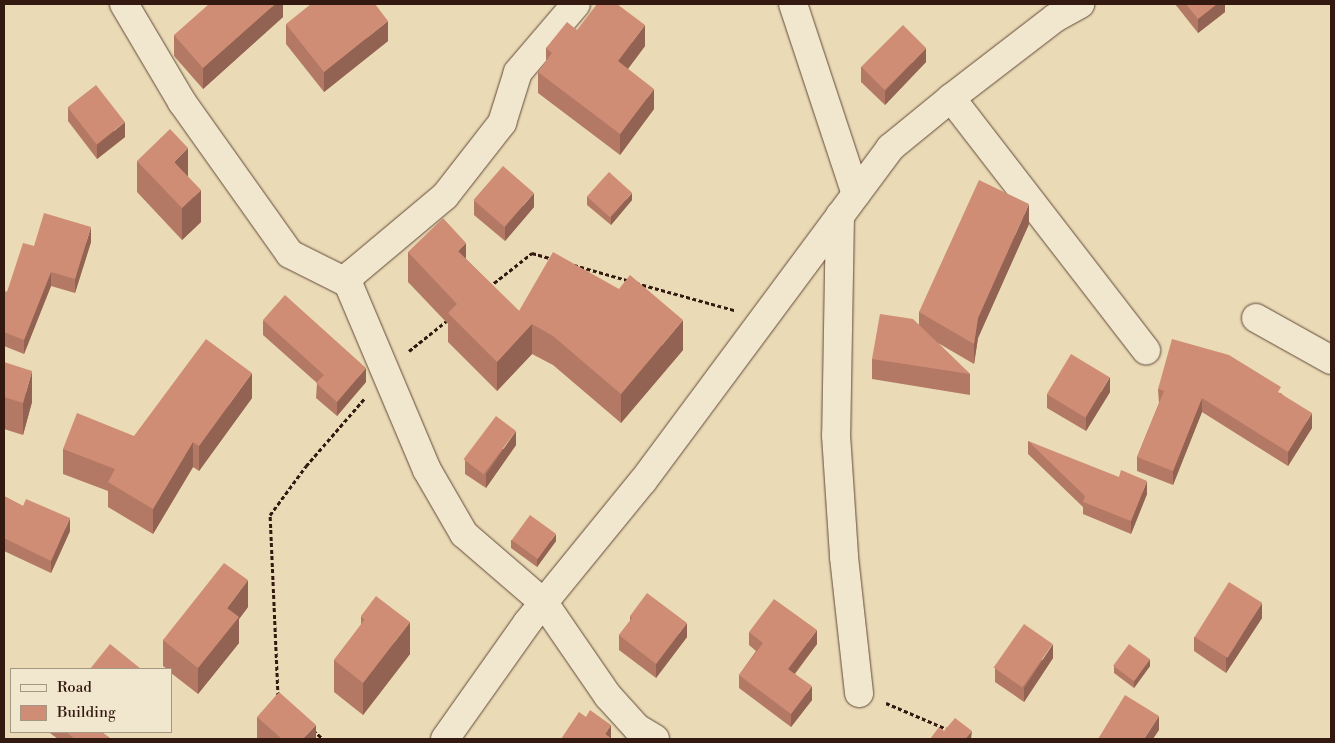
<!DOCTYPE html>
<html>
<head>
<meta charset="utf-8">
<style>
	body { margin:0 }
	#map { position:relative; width:1335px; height:743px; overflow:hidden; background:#eadab5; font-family:"Libre Bodoni",serif }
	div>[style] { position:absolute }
	.path>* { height:3px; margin-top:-1.5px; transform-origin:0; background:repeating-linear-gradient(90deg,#341910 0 4px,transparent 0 6.5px) }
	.roads { filter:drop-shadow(0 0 1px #624939) drop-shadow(0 0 1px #624939) }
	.minor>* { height:28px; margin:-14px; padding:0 14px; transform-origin:14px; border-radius:14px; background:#f1e7cf }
	.wall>* { inset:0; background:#b37965 }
	.shaded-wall>* { inset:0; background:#926352 }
	.building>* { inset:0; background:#d08d75; transform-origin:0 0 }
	span { translate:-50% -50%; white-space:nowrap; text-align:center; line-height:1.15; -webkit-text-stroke:4px #f1e7cf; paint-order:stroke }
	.frame { position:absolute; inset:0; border:5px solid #341910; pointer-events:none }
	.legend { position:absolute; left:10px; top:668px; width:162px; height:65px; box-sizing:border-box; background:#f1e7cf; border:1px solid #a59583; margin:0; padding:6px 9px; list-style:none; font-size:15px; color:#341910 }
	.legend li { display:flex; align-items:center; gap:10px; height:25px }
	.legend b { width:25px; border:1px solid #a59583 }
</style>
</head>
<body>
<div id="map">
	<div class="path">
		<div style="left:574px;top:265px;width:58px;rotate:15.9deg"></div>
		<div style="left:636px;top:283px;width:102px;rotate:15.4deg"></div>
		<div style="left:489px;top:287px;width:55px;rotate:-38.3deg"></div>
		<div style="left:532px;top:253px;width:22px;rotate:16deg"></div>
		<div style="left:409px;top:351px;width:51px;rotate:-38.7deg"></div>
		<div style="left:278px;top:696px;width:181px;rotate:-92.5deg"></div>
		<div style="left:270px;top:515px;width:61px;rotate:-53.7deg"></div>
		<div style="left:306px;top:466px;width:89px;rotate:-49.1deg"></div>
		<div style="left:886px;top:703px;width:69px;rotate:23.2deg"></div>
		<div style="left:313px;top:730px;width:13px;rotate:42deg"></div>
	</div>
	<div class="roads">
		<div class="minor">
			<div style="left:124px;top:4px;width:114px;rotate:59.4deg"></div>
			<div style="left:182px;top:102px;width:186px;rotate:54.6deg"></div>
			<div style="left:290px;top:254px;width:65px;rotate:26.6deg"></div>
			<div style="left:348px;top:283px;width:203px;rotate:67.1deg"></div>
			<div style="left:427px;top:470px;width:74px;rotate:60deg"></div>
			<div style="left:464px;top:534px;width:106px;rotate:40.8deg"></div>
			<div style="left:544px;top:603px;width:113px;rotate:55.5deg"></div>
			<div style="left:608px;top:696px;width:43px;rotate:47.8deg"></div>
			<div style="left:637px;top:728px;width:21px;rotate:31deg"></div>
			<div style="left:793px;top:4px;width:200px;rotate:71.7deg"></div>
			<div style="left:951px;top:98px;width:319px;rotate:52.3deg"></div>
			<div style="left:840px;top:215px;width:220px;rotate:91deg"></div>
			<div style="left:836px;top:435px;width:122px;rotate:86.2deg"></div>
			<div style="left:844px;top:557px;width:137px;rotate:83.7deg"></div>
			<div style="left:348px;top:283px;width:10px;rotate:-66deg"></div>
			<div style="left:352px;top:274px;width:121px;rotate:-40deg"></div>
			<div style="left:445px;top:196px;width:93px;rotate:-52deg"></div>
			<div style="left:502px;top:123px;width:53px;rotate:-72.6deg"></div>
			<div style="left:518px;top:72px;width:89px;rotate:-49.5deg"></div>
			<div style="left:1256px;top:318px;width:86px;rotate:29.2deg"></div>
			<div style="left:445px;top:739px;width:142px;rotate:-54.7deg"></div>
			<div style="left:527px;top:623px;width:183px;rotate:-50.8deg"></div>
			<div style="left:643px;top:481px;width:415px;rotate:-53.4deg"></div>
			<div style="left:890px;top:148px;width:79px;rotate:-39.3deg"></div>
			<div style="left:951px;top:98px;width:131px;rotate:-37.6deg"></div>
			<div style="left:1055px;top:18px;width:29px;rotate:-29deg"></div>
		</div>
	</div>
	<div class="wall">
		<div style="clip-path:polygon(283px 4px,283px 17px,203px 89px,174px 56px,174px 35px)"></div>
		<div style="clip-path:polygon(1175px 4px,1225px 4px,1225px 12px,1198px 33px)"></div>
		<div style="clip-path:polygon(286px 24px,388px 41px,324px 92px,286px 44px)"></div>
		<div style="clip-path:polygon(577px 30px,645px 46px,628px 69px,654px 109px,620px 155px,538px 93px,538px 72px,546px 61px,546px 48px)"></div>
		<div style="clip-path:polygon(926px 62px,885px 105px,861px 82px,861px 67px)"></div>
		<div style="clip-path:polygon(68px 107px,125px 137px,97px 159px,68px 121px)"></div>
		<div style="clip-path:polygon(137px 161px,188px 177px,201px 222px,182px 240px,137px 192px)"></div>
		<div style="clip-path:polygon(587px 197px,632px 200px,611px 225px,587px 205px)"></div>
		<div style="clip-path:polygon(474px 200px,534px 207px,505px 241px,474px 215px)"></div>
		<div style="clip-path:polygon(1029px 224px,978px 338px,974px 364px,938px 343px,970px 374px,970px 395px,872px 379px,872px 359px,919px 326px,919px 312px)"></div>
		<div style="clip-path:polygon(91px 242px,75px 293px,51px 286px,24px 354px,4px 346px,4px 291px,7px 292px,34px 246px)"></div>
		<div style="clip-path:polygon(408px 252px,466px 259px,519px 311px,683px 350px,621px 423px,553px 365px,532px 354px,497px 391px,448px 342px,448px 324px,408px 282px)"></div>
		<div style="clip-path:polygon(263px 320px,366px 382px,337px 416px,316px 398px,317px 383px,263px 335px)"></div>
		<div style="clip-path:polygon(4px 362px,32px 402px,23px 435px,4px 429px)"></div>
		<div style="clip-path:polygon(1158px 389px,1281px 393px,1312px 428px,1288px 466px,1202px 412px,1173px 485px,1137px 471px,1137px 457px,1159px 403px)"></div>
		<div style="clip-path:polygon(1110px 392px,1086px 431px,1047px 408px,1047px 394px)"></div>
		<div style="clip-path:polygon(252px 398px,199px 471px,193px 467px,153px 534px,108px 507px,108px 491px,63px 474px,63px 449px,134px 436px)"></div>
		<div style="clip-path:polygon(1028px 441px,1147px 494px,1131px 534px,1083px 514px,1083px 507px,1028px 454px)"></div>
		<div style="clip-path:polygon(516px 445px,486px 488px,465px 474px,465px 460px)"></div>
		<div style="clip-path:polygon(4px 496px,70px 531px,51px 573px,4px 551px)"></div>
		<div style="clip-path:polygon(511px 540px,556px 541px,537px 567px,511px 548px)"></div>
		<div style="clip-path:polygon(248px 607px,239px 619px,239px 643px,198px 694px,171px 673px,171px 669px,167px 669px,163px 666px,163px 640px)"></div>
		<div style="clip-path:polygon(361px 616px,410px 654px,363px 715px,334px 692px,334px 660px,361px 625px)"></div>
		<div style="clip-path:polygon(630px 616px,687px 637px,656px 678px,619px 650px,619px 635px,630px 621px)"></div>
		<div style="clip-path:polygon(1262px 618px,1226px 673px,1194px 651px,1194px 637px)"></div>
		<div style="clip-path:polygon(749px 632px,817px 644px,795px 674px,812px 700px,791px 727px,739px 688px,739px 675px,756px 651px,749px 645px)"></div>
		<div style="clip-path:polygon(1053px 658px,1024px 702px,995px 682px,995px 668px)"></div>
		<div style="clip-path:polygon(1114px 666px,1150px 666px,1134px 688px,1114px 673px)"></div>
		<div style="clip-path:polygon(257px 717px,316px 739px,257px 739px)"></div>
		<div style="clip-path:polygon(50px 732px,103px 732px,103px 733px,111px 739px,58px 739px,50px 733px)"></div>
	</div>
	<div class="shaded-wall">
		<div style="clip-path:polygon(275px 4px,283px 4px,283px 17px,203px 89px,203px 68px)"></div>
		<div style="clip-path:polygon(1217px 4px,1225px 4px,1225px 12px,1198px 33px,1198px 19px)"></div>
		<div style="clip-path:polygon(388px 21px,388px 41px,324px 92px,324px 72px)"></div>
		<div style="clip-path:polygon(645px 25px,645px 46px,618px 82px,618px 61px)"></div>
		<div style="clip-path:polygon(926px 48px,926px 62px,885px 105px,885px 91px)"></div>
		<div style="clip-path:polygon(654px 89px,654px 109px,620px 155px,620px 134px)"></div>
		<div style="clip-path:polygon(125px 122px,125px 137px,97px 159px,97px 145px)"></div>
		<div style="clip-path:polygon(188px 148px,188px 179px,174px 162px)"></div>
		<div style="clip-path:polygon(201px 190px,201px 222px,182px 240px,182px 208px)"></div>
		<div style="clip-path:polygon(534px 193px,534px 207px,505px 241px,505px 227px)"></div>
		<div style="clip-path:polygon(632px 193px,632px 200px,611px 225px,611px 217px)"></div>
		<div style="clip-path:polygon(1029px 204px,1029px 224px,978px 338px,974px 364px,974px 344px,978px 318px)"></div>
		<div style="clip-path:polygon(91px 227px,91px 242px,75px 293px,75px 279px)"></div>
		<div style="clip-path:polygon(466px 243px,466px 272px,458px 251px)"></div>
		<div style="clip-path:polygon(51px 272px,51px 286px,24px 354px,24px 340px)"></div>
		<div style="clip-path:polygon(683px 320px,683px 350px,621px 423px,621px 394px)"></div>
		<div style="clip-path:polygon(532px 324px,532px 354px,497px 391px,497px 362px)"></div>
		<div style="clip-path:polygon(366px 368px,366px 382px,337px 416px,337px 402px)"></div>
		<div style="clip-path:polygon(32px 371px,32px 402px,23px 435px,23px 403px)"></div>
		<div style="clip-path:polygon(252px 373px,252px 398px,199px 471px,199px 446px)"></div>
		<div style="clip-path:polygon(1110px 377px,1110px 392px,1086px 431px,1086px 417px)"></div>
		<div style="clip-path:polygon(1202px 398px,1202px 412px,1173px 485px,1173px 471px)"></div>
		<div style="clip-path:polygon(1312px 413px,1312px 428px,1288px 466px,1288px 452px)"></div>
		<div style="clip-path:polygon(516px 431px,516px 445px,486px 488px,486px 474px)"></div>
		<div style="clip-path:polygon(193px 442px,193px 467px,153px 534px,153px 509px)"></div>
		<div style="clip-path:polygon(1147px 481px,1147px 494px,1131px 534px,1131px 521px)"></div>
		<div style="clip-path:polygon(70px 518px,70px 531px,51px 573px,51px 561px)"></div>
		<div style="clip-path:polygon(556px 534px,556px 541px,537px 567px,537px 559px)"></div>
		<div style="clip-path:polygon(248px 580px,248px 607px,239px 619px,239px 643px,198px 694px,198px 668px,227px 608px)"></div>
		<div style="clip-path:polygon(1262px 603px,1262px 618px,1226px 673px,1226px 658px)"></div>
		<div style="clip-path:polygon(410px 622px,410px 654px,363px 715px,363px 683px)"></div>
		<div style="clip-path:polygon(687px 623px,687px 637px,656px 678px,656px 664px)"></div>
		<div style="clip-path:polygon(817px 630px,817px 644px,788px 682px,788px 669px)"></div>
		<div style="clip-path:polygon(1053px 644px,1053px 658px,1024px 702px,1024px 688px)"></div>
		<div style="clip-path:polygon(1150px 659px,1150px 666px,1134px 688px,1134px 680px)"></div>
		<div style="clip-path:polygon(812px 686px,812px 700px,791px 727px,791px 714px)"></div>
		<div style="clip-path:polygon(1159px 716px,1159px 730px,1153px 739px,1144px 739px)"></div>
		<div style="clip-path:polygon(316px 725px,316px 739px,303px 739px)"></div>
		<div style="clip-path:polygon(611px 725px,611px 739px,605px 734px)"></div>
		<div style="clip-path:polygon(972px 731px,971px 739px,965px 739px)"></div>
	</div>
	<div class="building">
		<div style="clip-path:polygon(209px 4px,275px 4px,203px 68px,174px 35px)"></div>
		<div style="clip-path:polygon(311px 4px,375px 4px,388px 21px,324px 72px,286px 24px)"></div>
		<div style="clip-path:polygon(597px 4px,617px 4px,645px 25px,618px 61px,654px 89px,620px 134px,538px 72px,552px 53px,546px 48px,567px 22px,577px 30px)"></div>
		<div style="clip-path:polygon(1186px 4px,1217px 4px,1198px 19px)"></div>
		<div style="left:903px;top:25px;width:33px;height:59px;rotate:45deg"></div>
		<div style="left:96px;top:85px;width:47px;height:36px;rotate:52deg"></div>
		<div style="clip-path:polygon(170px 129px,188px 148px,174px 162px,201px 190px,182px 208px,137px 161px)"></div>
		<div style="left:503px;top:166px;width:41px;height:45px;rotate:41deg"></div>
		<div style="left:609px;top:172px;width:31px;height:33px;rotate:42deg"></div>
		<div style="clip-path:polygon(979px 180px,1029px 204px,978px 318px,974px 344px,919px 312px)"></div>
		<div style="clip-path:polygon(44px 213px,91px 227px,75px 279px,51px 272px,24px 340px,4px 332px,4px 291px,7px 292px,23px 243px,34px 246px)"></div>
		<div style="clip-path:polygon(443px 218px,466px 243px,458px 251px,519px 311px,553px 252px,619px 289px,630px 275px,683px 320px,621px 394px,553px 336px,532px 324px,497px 362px,448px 313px,457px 304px,408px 252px)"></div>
		<div style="clip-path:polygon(285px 295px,366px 368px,337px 402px,316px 383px,324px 375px,263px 320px)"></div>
		<div style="clip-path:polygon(880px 314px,913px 319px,970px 374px,872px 359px)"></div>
		<div style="clip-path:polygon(206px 339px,252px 373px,199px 446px,193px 442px,153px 509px,108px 482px,115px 469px,63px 449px,77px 413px,134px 436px)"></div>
		<div style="clip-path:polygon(1172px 339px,1229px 355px,1281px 387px,1278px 392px,1312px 413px,1288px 452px,1202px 398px,1173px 471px,1137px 457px,1164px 391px,1158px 389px)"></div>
		<div style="left:1071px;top:354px;width:45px;height:47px;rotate:31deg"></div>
		<div style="clip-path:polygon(4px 362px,32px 371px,23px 403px,4px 397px)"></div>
		<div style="left:496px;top:416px;width:25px;height:54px;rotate:37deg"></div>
		<div style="clip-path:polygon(1028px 441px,1119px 477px,1121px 470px,1147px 481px,1131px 521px,1083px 502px,1085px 496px)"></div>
		<div style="clip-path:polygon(4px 496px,23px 506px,26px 499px,70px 518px,51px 561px,4px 538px)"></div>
		<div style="left:530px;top:515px;width:32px;height:31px;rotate:36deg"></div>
		<div style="clip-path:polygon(224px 563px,248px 580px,227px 608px,239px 617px,198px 668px,163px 640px)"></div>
		<div style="left:1229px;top:582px;width:39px;height:65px;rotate:32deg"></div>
		<div style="clip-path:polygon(647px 593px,687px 623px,656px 664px,619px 635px,632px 618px,630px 616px)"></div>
		<div style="clip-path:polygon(376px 596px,410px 622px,363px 683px,334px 660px,365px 619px,361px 616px)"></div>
		<div style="clip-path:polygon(774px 599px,817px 630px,788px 669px,812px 686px,791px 714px,739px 675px,763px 643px,749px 632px)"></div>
		<div style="left:1024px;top:624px;width:35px;height:53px;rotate:35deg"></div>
		<div style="clip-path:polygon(110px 644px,141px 669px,90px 669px)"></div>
		<div style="left:1129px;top:644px;width:26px;height:27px;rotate:36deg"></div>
		<div style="clip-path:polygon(279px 692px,316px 725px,303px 739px,282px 739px,257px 717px)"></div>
		<div style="clip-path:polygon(1125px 695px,1159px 716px,1144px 739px,1098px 739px)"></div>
		<div style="clip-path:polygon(590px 710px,611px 725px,605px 734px,612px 739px,561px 739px,579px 712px,586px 717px)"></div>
		<div style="clip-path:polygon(955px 718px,972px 731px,965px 739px,930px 739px,939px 727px,944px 731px)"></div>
		<div style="clip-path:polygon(66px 732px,102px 732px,111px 739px,74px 739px,75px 739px)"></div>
	</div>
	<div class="frame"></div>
	<ul class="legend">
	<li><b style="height:6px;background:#f1e7cf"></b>Road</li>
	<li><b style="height:14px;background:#d08d75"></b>Building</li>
	</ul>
</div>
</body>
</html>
